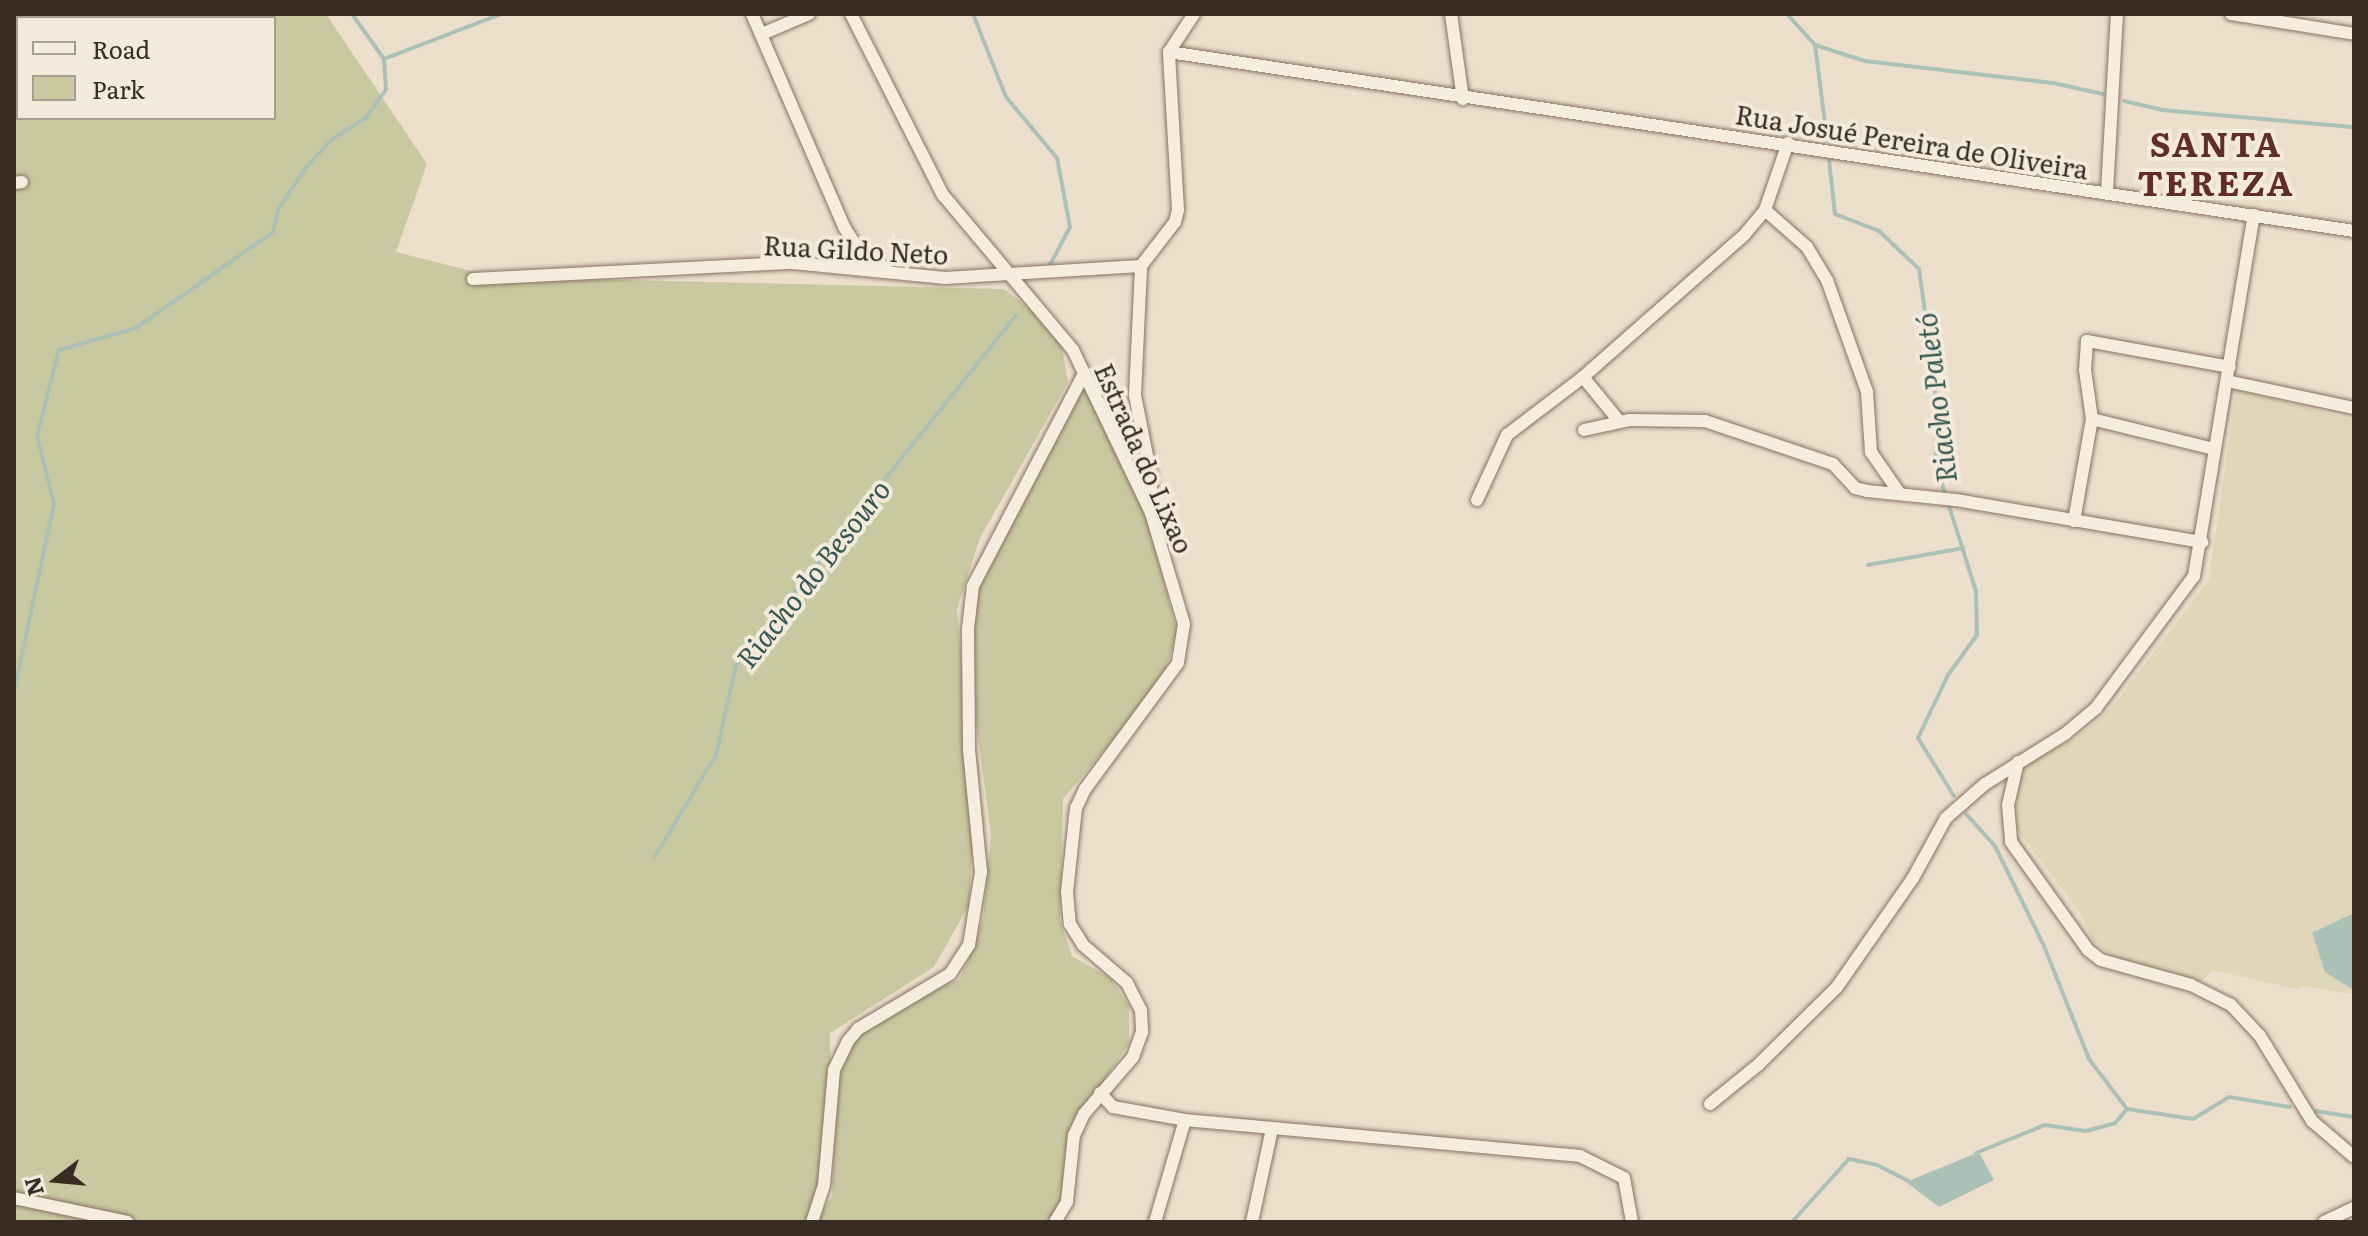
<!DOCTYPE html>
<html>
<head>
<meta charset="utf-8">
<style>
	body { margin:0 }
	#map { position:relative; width:2368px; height:1236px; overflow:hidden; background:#ebdfcc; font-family:Literata,serif }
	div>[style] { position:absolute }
	.farmland>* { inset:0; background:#e0d6ba }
	.green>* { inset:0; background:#c8c9a0 }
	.water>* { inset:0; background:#abc1b8 }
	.stream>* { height:4px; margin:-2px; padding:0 2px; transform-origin:2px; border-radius:2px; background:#abc1b8 }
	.roads { filter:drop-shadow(0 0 2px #877261) drop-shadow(0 0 2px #877261) }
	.minor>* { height:12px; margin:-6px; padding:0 6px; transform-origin:6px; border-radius:6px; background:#f6edde }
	span { translate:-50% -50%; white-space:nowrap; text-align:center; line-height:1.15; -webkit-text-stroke:8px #f3eadb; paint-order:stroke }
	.street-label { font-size:26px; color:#392c23 }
	.water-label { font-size:28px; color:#345752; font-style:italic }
	.district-label { font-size:34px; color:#622d26; font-weight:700; letter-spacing:2px }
	.frame { position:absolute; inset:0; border:16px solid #392c23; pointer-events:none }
	.legend { position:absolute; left:16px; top:16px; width:260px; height:104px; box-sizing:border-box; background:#f3eadb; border:2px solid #a99e91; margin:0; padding:10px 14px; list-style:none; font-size:24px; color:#392c23 }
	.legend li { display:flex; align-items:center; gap:16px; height:40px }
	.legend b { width:40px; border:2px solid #a99e91 }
	.north { position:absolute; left:16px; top:1140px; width:80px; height:80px; -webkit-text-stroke:6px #f3eadb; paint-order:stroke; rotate:254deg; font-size:22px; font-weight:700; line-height:32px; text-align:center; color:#392c23 }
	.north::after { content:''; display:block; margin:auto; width:28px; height:36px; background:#392c23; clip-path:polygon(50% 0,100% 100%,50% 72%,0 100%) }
</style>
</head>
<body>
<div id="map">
	<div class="farmland">
		<div style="clip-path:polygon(14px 14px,129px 14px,18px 18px,18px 71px)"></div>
		<div style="clip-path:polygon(2236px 389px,2354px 420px,2354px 994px,2303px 986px,2296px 989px,2213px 970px,2201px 982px,2118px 959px,2092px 940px,2081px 914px,2016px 828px,2017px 780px,2025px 765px,2077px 737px,2111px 708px,2209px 580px)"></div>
	</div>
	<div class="green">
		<div style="clip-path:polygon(129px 14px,326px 14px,427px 164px,396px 252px,495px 277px,1004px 289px,1059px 331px,1068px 382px,980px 538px,957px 609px,974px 814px,969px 905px,934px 967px,830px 1033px,832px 1117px,811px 1222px,14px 1222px,14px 43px,18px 118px,274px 118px,274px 18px,123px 18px)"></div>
		<div style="clip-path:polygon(1087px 391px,1148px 522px,1177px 632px,1162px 682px,1063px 799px,1060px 921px,1072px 956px,1110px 978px,1129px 1005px,1129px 1044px,1072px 1126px,1063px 1197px,1051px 1222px,815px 1222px,832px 1197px,839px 1069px,860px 1029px,915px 997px,959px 980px,975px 945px,983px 918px,991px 835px,976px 721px,973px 601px,1080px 392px)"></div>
	</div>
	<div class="water">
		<div style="clip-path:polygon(2354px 913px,2354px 990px,2325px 972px,2312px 933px)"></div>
		<div style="clip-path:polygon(1979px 1152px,1994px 1180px,1939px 1207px,1906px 1182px)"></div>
	</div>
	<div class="stream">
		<div style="left:973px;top:14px;width:89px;rotate:68.3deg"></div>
		<div style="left:1006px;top:97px;width:80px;rotate:50.1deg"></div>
		<div style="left:1057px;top:158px;width:70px;rotate:79.3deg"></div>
		<div style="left:1070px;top:227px;width:43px;rotate:117.8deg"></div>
		<div style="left:1787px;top:14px;width:42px;rotate:47.9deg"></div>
		<div style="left:1815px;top:45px;width:95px;rotate:82.7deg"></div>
		<div style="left:1815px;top:45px;width:52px;rotate:17.7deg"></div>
		<div style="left:1865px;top:61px;width:189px;rotate:6.7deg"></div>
		<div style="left:2053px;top:83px;width:51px;rotate:12.4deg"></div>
		<div style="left:384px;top:59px;width:125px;rotate:-21deg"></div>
		<div style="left:2124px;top:101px;width:39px;rotate:13deg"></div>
		<div style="left:2162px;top:110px;width:193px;rotate:5.1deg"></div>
		<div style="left:1829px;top:160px;width:54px;rotate:83.7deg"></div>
		<div style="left:1835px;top:214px;width:47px;rotate:21.1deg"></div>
		<div style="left:1879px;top:231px;width:55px;rotate:43.5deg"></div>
		<div style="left:1919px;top:269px;width:115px;rotate:82deg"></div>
		<div style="left:1935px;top:383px;width:82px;rotate:89.3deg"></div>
		<div style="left:1936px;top:465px;width:132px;rotate:72.4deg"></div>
		<div style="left:1976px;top:591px;width:44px;rotate:88.7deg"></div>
		<div style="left:1977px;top:635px;width:49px;rotate:125.9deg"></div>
		<div style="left:1948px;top:675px;width:70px;rotate:115.5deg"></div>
		<div style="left:1918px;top:738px;width:68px;rotate:58.2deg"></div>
		<div style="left:1868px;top:565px;width:97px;rotate:-10.1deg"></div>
		<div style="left:14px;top:692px;width:192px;rotate:-78deg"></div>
		<div style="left:54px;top:504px;width:70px;rotate:-104deg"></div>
		<div style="left:37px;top:436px;width:89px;rotate:-75.7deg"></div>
		<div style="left:59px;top:350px;width:80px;rotate:-15.9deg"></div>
		<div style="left:136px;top:328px;width:167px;rotate:-35deg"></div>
		<div style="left:273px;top:232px;width:23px;rotate:-77deg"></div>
		<div style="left:278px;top:210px;width:49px;rotate:-56.6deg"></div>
		<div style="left:305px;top:169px;width:40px;rotate:-48deg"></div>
		<div style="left:332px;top:139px;width:40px;rotate:-32deg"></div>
		<div style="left:366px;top:118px;width:35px;rotate:-55deg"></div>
		<div style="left:386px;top:89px;width:30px;rotate:-94deg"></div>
		<div style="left:384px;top:59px;width:55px;rotate:-125.4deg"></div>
		<div style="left:1966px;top:814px;width:43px;rotate:47.8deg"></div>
		<div style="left:1995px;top:846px;width:111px;rotate:63.9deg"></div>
		<div style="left:2044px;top:946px;width:122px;rotate:68.3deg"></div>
		<div style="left:2089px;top:1059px;width:63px;rotate:52.8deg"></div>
		<div style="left:2127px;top:1109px;width:67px;rotate:8.6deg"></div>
		<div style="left:2193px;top:1119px;width:42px;rotate:-31.4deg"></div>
		<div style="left:2229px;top:1097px;width:62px;rotate:9.3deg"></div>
		<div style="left:655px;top:856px;width:118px;rotate:-58.9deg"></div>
		<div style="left:716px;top:755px;width:92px;rotate:-77.5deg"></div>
		<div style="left:736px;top:665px;width:448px;rotate:-51.3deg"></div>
		<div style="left:2316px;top:1111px;width:38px;rotate:9deg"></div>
		<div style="left:1976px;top:1153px;width:74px;rotate:-22.1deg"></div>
		<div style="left:2045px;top:1125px;width:41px;rotate:8.3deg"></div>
		<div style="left:2086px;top:1131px;width:30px;rotate:-15deg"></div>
		<div style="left:2115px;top:1123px;width:18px;rotate:-49deg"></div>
		<div style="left:1792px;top:1222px;width:85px;rotate:-47.9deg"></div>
		<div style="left:1849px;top:1159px;width:29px;rotate:12deg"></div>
		<div style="left:1877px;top:1165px;width:35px;rotate:27deg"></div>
	</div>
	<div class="roads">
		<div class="minor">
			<div style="left:752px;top:14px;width:232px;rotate:66.6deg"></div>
			<div style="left:844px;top:227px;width:33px;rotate:57deg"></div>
			<div style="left:862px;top:255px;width:27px;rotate:28deg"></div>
			<div style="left:851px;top:14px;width:203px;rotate:63.1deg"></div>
			<div style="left:943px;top:195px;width:202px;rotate:50deg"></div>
			<div style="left:1073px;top:350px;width:181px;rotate:64.4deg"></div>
			<div style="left:1151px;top:513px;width:116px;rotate:73.4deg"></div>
			<div style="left:1184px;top:624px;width:39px;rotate:99deg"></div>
			<div style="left:1178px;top:663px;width:157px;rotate:126.4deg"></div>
			<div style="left:1085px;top:789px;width:21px;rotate:115deg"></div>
			<div style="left:1076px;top:808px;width:84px;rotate:96.1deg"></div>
			<div style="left:1067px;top:892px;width:32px;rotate:85deg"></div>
			<div style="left:1070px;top:924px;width:25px;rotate:58deg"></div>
			<div style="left:1083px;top:945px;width:58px;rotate:40.8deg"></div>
			<div style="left:1127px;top:983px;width:30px;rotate:63deg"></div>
			<div style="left:1141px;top:1010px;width:22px;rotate:87deg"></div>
			<div style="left:1142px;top:1032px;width:27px;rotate:110deg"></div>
			<div style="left:1133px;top:1057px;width:75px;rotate:130.7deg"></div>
			<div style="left:1084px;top:1114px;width:23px;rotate:115deg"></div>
			<div style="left:1074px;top:1135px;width:67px;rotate:96deg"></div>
			<div style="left:1067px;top:1202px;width:23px;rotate:121deg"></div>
			<div style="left:1451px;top:14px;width:86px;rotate:82deg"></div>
			<div style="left:2231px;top:14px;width:125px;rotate:9.2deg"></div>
			<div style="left:762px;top:34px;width:51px;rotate:-23.1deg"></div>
			<div style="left:1169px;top:52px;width:1198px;rotate:8.59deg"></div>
			<div style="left:14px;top:183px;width:8px;rotate:-7deg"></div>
			<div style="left:2107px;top:192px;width:178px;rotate:-86.8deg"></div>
			<div style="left:1765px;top:210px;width:56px;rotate:41.4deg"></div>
			<div style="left:1807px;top:247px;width:39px;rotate:59deg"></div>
			<div style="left:1827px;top:280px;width:119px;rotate:70.3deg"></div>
			<div style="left:1867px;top:392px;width:60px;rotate:86.2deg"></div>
			<div style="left:1871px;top:452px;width:51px;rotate:55.4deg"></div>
			<div style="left:473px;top:279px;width:320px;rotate:-2.9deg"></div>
			<div style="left:793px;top:263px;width:153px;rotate:5.6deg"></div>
			<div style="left:945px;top:278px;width:196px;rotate:-3.5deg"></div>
			<div style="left:1583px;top:377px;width:57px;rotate:50.7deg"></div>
			<div style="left:2227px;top:381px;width:130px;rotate:12deg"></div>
			<div style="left:2092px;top:419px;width:126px;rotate:13.8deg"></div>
			<div style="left:1584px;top:430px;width:46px;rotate:-12.5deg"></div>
			<div style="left:1629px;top:420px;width:76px;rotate:0.8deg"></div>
			<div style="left:1705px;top:421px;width:135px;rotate:18.6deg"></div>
			<div style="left:1833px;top:464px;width:33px;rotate:47deg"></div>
			<div style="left:1855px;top:488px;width:12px;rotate:14deg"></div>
			<div style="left:1867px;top:491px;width:89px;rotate:5.8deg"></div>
			<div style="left:1956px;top:500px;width:250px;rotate:9.7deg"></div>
			<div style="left:1477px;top:500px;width:72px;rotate:-65.2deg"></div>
			<div style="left:1507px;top:435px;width:96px;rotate:-37.3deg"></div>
			<div style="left:1583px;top:377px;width:216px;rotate:-41.4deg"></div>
			<div style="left:1745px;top:234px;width:31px;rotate:-50deg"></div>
			<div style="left:1765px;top:210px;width:71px;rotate:-71.1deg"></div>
			<div style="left:1151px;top:509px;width:33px;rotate:-90deg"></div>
			<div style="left:1151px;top:476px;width:83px;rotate:-101.2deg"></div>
			<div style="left:1135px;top:395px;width:129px;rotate:-87.3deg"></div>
			<div style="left:1141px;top:266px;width:56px;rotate:-52.3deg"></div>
			<div style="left:1175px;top:222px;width:12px;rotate:-76deg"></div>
			<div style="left:1178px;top:210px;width:158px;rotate:-93.3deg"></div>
			<div style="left:1169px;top:52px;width:45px;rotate:-56.7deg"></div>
			<div style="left:2074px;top:521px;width:104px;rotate:-80deg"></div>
			<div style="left:2092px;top:419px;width:49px;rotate:-98.1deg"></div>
			<div style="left:2085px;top:370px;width:29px;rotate:-86deg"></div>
			<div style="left:2087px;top:341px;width:145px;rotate:10.3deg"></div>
			<div style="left:2018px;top:762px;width:44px;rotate:103.1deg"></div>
			<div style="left:2008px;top:805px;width:37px;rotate:85deg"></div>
			<div style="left:2011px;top:842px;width:133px;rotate:54.5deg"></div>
			<div style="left:2088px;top:950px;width:16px;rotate:38deg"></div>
			<div style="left:2101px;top:960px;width:93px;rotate:15.5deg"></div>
			<div style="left:2191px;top:985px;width:45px;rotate:26.6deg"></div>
			<div style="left:2231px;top:1005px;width:42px;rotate:46.9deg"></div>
			<div style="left:2260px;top:1036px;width:100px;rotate:58.5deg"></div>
			<div style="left:2312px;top:1121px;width:55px;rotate:40.6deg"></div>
			<div style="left:1100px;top:1093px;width:19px;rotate:47deg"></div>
			<div style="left:1113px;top:1107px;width:73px;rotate:10.2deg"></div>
			<div style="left:1710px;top:1104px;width:62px;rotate:-39.1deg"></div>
			<div style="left:1758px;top:1065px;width:111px;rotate:-44.6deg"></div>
			<div style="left:1837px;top:987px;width:133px;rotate:-55.1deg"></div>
			<div style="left:1913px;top:878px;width:68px;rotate:-61.2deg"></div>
			<div style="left:1946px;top:818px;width:52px;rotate:-41.1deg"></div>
			<div style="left:1985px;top:784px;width:94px;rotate:-32deg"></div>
			<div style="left:2065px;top:734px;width:40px;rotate:-40deg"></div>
			<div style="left:2096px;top:708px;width:164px;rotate:-53.4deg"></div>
			<div style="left:2194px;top:576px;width:366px;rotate:-80.6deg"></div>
			<div style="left:14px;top:1198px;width:116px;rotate:11.9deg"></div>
			<div style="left:812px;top:1222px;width:39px;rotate:-72deg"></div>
			<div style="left:824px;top:1185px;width:115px;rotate:-85deg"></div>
			<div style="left:834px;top:1070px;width:32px;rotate:-64deg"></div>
			<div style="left:848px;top:1041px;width:16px;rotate:-50deg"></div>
			<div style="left:858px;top:1029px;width:107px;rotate:-30.9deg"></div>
			<div style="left:950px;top:974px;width:35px;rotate:-57deg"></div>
			<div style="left:969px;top:945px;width:74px;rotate:-80.7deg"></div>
			<div style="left:981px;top:872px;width:124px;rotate:-95.6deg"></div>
			<div style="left:969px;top:749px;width:120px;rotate:-90.5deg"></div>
			<div style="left:968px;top:629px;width:43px;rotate:-83.4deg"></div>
			<div style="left:973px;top:586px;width:239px;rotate:-62.4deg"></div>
			<div style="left:1155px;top:1222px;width:106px;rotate:-73.6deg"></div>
			<div style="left:1185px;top:1120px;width:397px;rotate:5.2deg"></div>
			<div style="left:1580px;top:1156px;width:49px;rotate:26.6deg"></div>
			<div style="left:1624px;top:1178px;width:45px;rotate:79.7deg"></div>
			<div style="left:1252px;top:1222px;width:95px;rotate:-77.9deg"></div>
			<div style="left:2324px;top:1222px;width:33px;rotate:-25deg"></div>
		</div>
	</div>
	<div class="street-label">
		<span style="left:1912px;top:141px;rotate:9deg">Rua Josué Pereira de Oliveira</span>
		<span style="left:856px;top:249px;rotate:3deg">Rua Gildo Neto</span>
		<span style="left:1145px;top:458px;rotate:66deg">Estrada do Lixao</span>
	</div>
	<div class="water-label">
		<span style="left:1935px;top:398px;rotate:-97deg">Riacho Paletó</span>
		<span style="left:812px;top:573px;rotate:-52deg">Riacho do Besouro</span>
	</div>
	<div class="district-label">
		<span style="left:2216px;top:162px">SANTA<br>TEREZA</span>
	</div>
	<div class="frame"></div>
	<ul class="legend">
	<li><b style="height:10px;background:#f6edde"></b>Road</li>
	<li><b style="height:22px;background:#c8c9a0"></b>Park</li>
	</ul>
	<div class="north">N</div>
</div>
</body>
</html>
